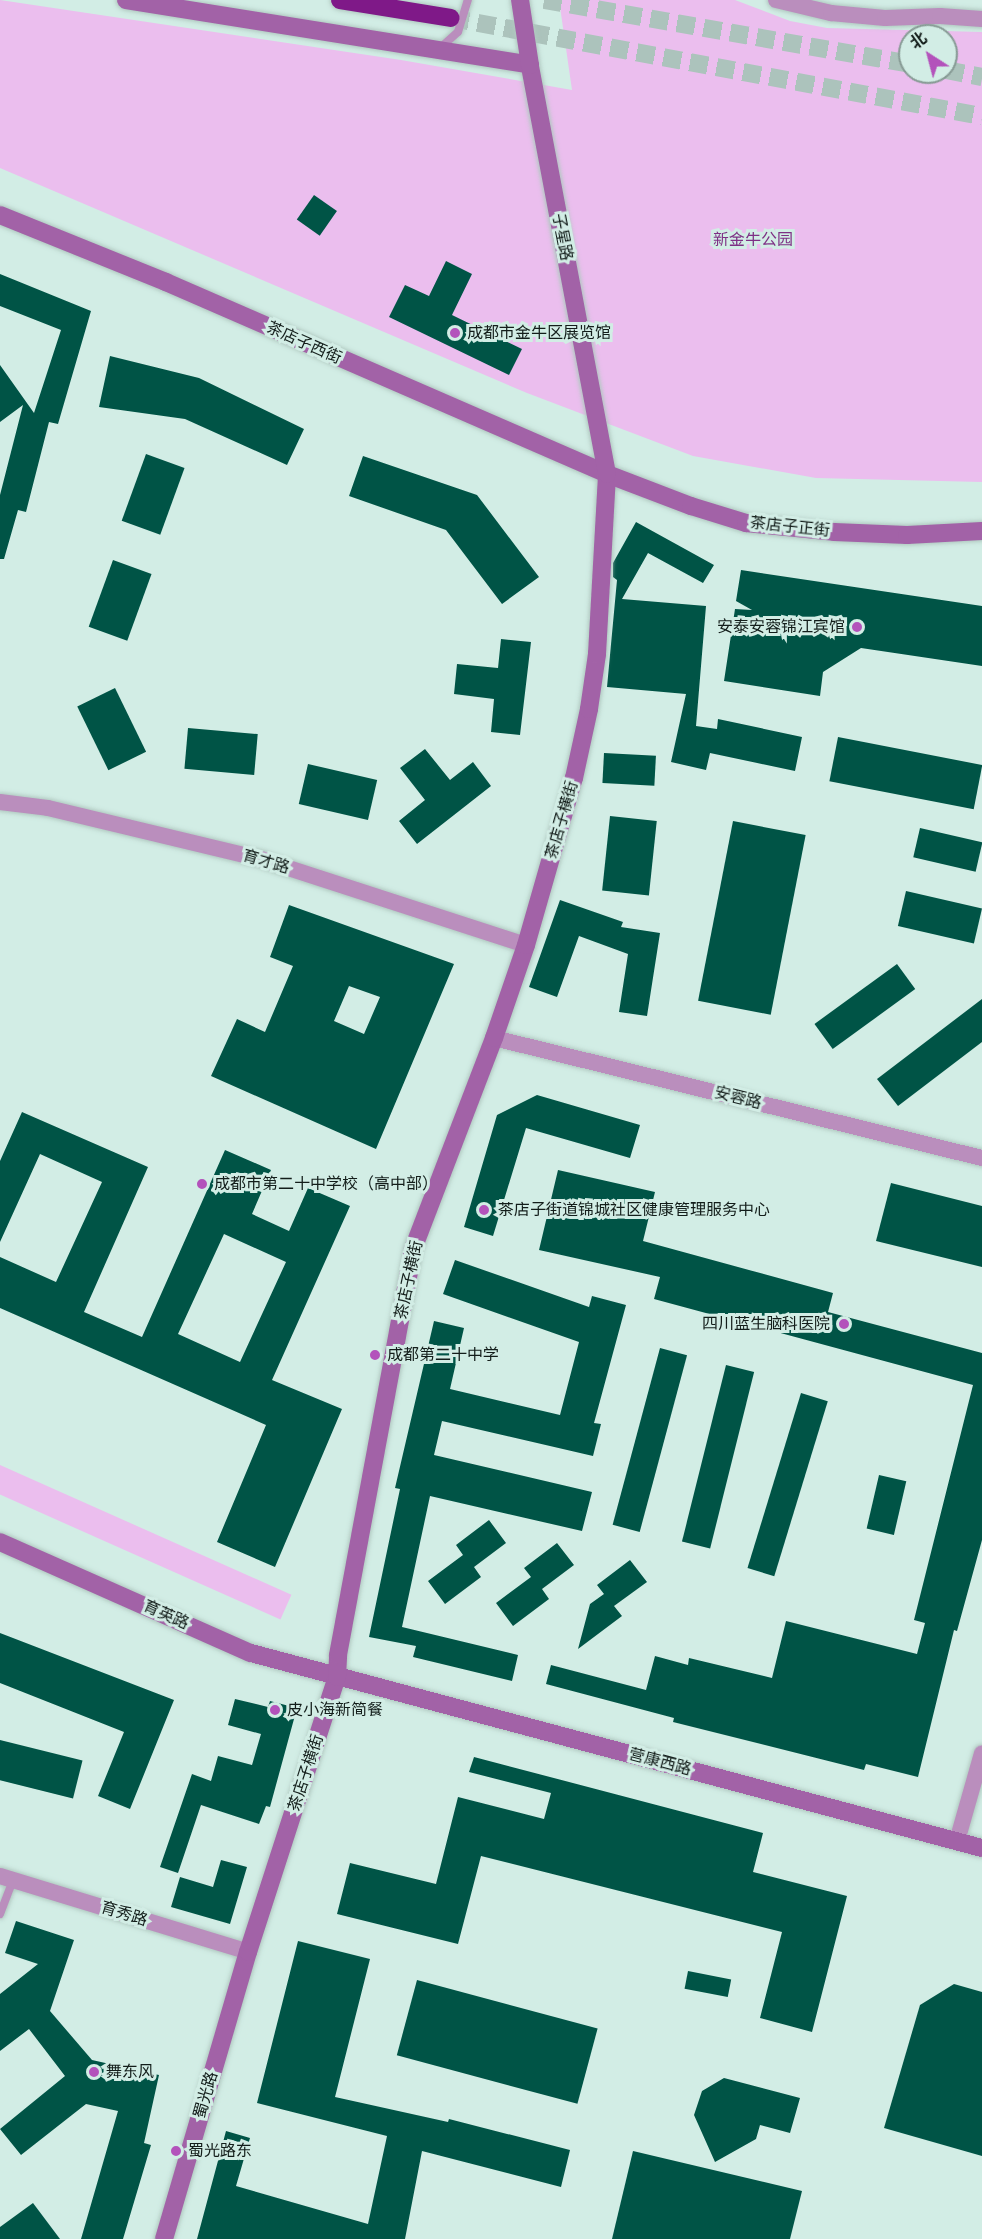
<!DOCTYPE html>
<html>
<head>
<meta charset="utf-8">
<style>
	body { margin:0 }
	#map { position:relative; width:982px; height:2239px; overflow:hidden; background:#d2ede5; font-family:Raleway,"Noto Sans SC",sans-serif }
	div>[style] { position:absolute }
	.green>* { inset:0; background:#ebbeee; transform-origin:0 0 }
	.building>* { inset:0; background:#005446; transform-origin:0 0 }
	.highway-tunnel>* { height:18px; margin-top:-9px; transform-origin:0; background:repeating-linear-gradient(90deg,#acc3bc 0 18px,transparent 0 27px) }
	.roads { filter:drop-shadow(0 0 2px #b0c8c0) drop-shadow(0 0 2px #b0c8c0) }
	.lane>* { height:8px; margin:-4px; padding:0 4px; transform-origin:4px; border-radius:4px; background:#ba8ebd }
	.street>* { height:16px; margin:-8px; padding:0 8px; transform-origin:8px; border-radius:8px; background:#ba8ebd }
	.secondary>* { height:18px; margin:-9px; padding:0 9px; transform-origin:9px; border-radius:9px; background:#a262a7 }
	.highway>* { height:18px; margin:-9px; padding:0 9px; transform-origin:9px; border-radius:9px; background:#7f1988 }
	.dots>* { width:16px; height:16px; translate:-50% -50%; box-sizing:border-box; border:3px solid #d2ede5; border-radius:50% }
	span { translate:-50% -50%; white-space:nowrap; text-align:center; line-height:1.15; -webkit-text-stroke:6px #d2ede5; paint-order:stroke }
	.street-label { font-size:16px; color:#131d1a }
	.park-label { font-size:16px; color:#7e3085 }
	.poi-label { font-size:16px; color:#131d1a }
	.left { translate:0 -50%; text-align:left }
	.right { translate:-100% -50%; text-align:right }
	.north { position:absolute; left:898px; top:24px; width:60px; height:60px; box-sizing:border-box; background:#d2ede5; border:2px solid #869a94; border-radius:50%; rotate:324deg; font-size:16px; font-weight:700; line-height:24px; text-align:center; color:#131d1a }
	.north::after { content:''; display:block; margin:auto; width:21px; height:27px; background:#b352bb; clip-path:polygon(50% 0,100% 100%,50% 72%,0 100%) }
</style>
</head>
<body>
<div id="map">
	<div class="green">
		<div style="clip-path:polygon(evenodd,0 0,401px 60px,572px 90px,559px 0,735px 0,790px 21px,827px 28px,982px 32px,982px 482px,816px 478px,693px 456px,527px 393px,0 168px,0 0,910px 36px,946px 36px,946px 72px,910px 72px,910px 36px)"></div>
		<div style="left:0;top:1465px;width:319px;height:27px;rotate:24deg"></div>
	</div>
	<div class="building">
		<div style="left:314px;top:195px;width:28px;height:30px;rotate:35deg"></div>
		<div style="clip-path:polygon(446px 261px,472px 274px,452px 315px,522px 349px,509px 375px,389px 317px,405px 285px,429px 296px)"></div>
		<div style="clip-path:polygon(0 274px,91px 311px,58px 424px,49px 422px,26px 512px,18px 510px,4px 559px,0 559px,0 495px,23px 405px,0 422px,0 365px,34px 413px,61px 330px,0 306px)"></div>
		<div style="clip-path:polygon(110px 356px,199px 378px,304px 429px,287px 465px,185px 419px,99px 407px)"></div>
		<div style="left:146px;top:454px;width:41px;height:71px;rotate:20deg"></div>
		<div style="clip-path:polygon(363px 456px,477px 495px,539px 577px,502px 604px,446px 530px,349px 496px)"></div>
		<div style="clip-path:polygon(636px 522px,714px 565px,703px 583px,648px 553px,622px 599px,706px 606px,696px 726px,717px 729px,718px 719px,802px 737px,795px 771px,710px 753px,706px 770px,671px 762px,686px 694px,607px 687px,617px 580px,613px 577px,613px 563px)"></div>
		<div style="left:113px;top:560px;width:41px;height:71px;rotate:20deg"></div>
		<div style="clip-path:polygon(741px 570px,982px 606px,982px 666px,861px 648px,823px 672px,820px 696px,724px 681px,735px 609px,752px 610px,736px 601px)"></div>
		<div style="clip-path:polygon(501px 639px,531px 642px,520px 735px,491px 732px,494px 699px,454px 694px,457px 664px,498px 668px)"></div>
		<div style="left:115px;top:688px;width:71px;height:42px;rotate:64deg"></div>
		<div style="left:188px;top:728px;width:70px;height:41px;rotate:5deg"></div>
		<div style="left:838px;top:737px;width:147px;height:45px;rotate:11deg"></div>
		<div style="clip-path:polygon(425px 749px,450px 780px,473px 762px,491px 786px,417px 844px,399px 821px,425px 800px,400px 768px)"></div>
		<div style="left:604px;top:753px;width:52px;height:30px;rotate:3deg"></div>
		<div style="left:308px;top:764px;width:71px;height:41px;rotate:13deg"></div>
		<div style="left:610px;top:816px;width:47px;height:75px;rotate:6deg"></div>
		<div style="left:733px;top:821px;width:74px;height:183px;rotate:11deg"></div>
		<div style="left:920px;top:828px;width:64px;height:30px;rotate:13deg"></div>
		<div style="left:906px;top:891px;width:78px;height:36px;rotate:13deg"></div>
		<div style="clip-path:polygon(560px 900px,623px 922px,621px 927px,660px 933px,647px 1016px,619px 1012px,628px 954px,579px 936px,557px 997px,529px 987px)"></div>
		<div style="clip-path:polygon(evenodd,289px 905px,454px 964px,376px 1149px,211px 1076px,237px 1019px,265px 1032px,293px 966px,270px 957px,289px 905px,349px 986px,380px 997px,364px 1034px,334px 1021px,349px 986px)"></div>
		<div style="left:897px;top:964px;width:31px;height:102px;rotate:54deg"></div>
		<div style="clip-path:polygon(982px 999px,982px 1042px,898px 1106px,877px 1079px)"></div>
		<div style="clip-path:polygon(537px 1095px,640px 1125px,630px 1158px,526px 1128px,493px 1236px,464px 1227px,497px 1115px)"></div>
		<div style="clip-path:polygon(evenodd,22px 1112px,148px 1167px,84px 1312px,142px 1337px,225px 1150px,271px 1170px,252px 1214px,289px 1231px,308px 1188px,350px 1206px,272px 1380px,342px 1409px,275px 1567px,217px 1542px,266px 1425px,0 1308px,0 1257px,56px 1282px,102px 1182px,40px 1154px,0 1242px,0 1161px,22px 1112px,224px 1234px,286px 1262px,240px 1362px,178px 1334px,224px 1234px)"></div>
		<div style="clip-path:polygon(558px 1170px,655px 1192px,643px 1241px,833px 1293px,828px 1312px,982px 1353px,982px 1540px,957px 1631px,954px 1630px,918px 1777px,866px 1764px,864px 1770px,673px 1722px,674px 1718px,546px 1684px,551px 1665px,646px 1690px,655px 1656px,688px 1665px,689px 1658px,772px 1678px,786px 1621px,917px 1654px,925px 1623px,914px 1620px,973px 1385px,654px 1299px,660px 1277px,539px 1250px)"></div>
		<div style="clip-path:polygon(891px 1183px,982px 1206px,982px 1267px,876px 1241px)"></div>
		<div style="clip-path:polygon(455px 1260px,589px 1307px,592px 1296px,626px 1305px,594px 1423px,601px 1424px,593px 1456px,442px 1421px,434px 1455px,592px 1492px,582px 1531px,430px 1496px,402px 1627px,518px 1655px,512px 1681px,413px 1657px,416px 1646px,369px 1637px,400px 1489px,395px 1488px,434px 1321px,464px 1328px,450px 1389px,560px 1415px,579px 1342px,443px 1294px)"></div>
		<div style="left:660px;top:1348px;width:28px;height:183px;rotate:15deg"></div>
		<div style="left:726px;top:1365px;width:29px;height:182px;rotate:14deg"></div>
		<div style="left:801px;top:1393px;width:28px;height:183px;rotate:17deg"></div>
		<div style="left:879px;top:1475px;width:28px;height:55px;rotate:13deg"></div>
		<div style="clip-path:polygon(489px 1520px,506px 1543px,474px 1567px,481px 1577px,445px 1604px,428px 1581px,463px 1555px,456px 1545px)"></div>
		<div style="clip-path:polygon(557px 1543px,574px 1565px,542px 1589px,549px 1599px,513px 1626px,496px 1603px,531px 1577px,524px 1568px)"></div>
		<div style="clip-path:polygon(630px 1560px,647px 1582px,614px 1606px,622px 1616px,578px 1649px,590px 1604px,604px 1594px,597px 1585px)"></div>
		<div style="clip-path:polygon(0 1633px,174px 1700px,130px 1809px,98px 1796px,124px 1732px,0 1683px)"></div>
		<div style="clip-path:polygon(235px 1699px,268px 1707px,270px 1701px,297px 1708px,270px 1807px,266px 1806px,259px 1824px,201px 1805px,178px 1873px,160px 1867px,192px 1774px,211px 1781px,218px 1756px,252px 1765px,261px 1734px,228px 1725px)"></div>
		<div style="left:0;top:1740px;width:85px;height:39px;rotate:14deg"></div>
		<div style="clip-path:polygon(474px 1757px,763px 1833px,753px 1872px,847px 1896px,812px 2032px,760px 2018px,782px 1932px,481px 1856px,458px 1944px,337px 1914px,350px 1863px,436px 1884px,458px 1797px,544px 1819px,551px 1793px,469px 1772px)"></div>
		<div style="clip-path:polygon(221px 1860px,247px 1867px,230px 1924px,171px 1907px,180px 1877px,213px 1887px)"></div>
		<div style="clip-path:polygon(16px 1921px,74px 1940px,50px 2011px,92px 2060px,159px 2075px,144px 2143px,151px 2145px,123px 2239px,81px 2239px,118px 2111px,86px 2104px,21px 2155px,0 2129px,65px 2076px,29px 2029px,0 2051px,0 1994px,38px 1964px,5px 1953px)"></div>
		<div style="clip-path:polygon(298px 1941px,370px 1959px,335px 2097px,448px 2122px,449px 2119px,570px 2150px,561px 2187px,422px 2151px,405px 2239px,197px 2239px,226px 2131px,250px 2138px,236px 2186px,368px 2224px,387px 2136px,257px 2103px)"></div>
		<div style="left:688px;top:1971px;width:44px;height:18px;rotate:11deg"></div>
		<div style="left:417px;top:1980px;width:187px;height:78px;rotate:15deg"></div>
		<div style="clip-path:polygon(954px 1984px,982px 1992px,982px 2156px,884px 2128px,920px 2005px)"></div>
		<div style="clip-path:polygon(724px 2078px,800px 2098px,790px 2133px,760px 2125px,756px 2139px,715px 2162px,694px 2115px,702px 2091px)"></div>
		<div style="clip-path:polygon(633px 2151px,802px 2191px,790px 2239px,612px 2239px)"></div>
		<div style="clip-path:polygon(33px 2203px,60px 2239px,0 2239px,0 2227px)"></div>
	</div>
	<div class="highway-tunnel">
		<div style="left:544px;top:0;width:372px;rotate:9.9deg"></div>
		<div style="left:451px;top:18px;width:540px;rotate:10.46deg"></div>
		<div style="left:946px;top:70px;width:37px;rotate:11deg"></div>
	</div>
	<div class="roads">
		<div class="lane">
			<div style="left:439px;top:49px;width:25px;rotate:-42deg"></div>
			<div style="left:458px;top:32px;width:34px;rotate:-73deg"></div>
			<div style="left:0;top:1914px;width:36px;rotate:-69deg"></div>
		</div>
		<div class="street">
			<div style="left:776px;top:0;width:57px;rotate:13.3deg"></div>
			<div style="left:831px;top:13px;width:54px;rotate:5.3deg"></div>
			<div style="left:885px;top:18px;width:55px;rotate:-2.1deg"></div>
			<div style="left:940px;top:16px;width:42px;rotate:4.1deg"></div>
			<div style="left:0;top:802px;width:48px;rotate:7.1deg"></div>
			<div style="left:48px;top:808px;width:222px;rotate:13.5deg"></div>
			<div style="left:264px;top:860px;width:275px;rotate:18deg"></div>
			<div style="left:494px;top:1038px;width:503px;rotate:13.82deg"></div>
			<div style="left:957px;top:1841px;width:91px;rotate:-74.1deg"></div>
			<div style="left:0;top:1876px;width:259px;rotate:17deg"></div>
		</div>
		<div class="secondary">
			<div style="left:126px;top:0;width:409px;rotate:9.1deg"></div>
			<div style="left:0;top:215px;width:179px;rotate:22deg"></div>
			<div style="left:166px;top:282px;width:481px;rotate:23.5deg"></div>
			<div style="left:607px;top:474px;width:90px;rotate:20.9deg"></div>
			<div style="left:691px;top:506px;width:58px;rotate:17.2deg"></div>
			<div style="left:746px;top:523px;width:88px;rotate:5.8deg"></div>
			<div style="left:834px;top:532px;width:73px;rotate:2.4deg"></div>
			<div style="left:907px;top:535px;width:75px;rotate:-3.1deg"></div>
			<div style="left:0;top:1542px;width:274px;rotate:23.9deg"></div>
			<div style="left:251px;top:1653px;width:757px;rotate:14.94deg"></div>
			<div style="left:164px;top:2239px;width:299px;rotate:-73.7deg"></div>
			<div style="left:248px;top:1952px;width:289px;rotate:-72.1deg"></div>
			<div style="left:337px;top:1677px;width:22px;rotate:-87deg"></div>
			<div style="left:338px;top:1655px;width:413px;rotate:-79.5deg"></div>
			<div style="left:413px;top:1249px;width:226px;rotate:-69deg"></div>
			<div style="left:494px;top:1038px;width:98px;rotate:-71deg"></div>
			<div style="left:526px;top:945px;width:174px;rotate:-74deg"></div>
			<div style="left:574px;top:778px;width:71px;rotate:-77.7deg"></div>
			<div style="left:589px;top:709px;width:56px;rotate:-81.7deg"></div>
			<div style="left:597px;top:654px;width:180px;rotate:-86.8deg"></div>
			<div style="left:607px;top:474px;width:416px;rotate:-100.7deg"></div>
			<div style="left:530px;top:65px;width:66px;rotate:-98.7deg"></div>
		</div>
		<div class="highway">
			<div style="left:340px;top:0;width:112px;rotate:9.2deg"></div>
		</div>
	</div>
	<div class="dots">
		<div style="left:455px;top:333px;background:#b352bb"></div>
		<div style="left:857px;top:627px;background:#b352bb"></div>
		<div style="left:202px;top:1184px;background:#b352bb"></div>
		<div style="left:484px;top:1210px;background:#b352bb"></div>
		<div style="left:844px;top:1324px;background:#b352bb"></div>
		<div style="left:375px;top:1355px;background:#b352bb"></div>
		<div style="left:275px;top:1710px;background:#b352bb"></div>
		<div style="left:94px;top:2072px;background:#b352bb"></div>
		<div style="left:176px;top:2151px;background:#b352bb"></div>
	</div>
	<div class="street-label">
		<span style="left:562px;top:237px;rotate:79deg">子星路</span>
		<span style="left:304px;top:343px;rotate:24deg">茶店子西街</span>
		<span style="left:790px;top:527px;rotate:6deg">茶店子正街</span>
		<span style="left:562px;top:820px;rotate:-74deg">茶店子横街</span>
		<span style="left:266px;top:862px;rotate:16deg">育才路</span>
		<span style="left:738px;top:1098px;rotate:14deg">安蓉路</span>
		<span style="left:409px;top:1280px;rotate:-78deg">茶店子横街</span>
		<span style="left:166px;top:1615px;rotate:24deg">育英路</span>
		<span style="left:660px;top:1762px;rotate:15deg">营康西路</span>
		<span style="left:306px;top:1773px;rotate:-72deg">茶店子横街</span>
		<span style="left:124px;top:1914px;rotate:17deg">育秀路</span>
		<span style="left:206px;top:2095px;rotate:-74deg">蜀光路</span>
	</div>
	<div class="park-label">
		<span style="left:753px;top:240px">新金牛公园</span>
	</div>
	<div class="poi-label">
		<span class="left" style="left:467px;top:333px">成都市金牛区展览馆</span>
		<span class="right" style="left:845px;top:627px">安泰安蓉锦江宾馆</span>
		<span class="left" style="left:214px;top:1184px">成都市第二十中学校（高中部）</span>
		<span class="left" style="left:498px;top:1210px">茶店子街道锦城社区健康管理服务中心</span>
		<span class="right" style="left:830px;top:1324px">四川蓝生脑科医院</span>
		<span class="left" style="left:387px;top:1355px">成都第二十中学</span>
		<span class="left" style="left:287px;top:1710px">皮小海新简餐</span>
		<span class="left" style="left:106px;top:2072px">舞东风</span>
		<span class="left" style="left:188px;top:2151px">蜀光路东</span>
	</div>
	<div class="north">北</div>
</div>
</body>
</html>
